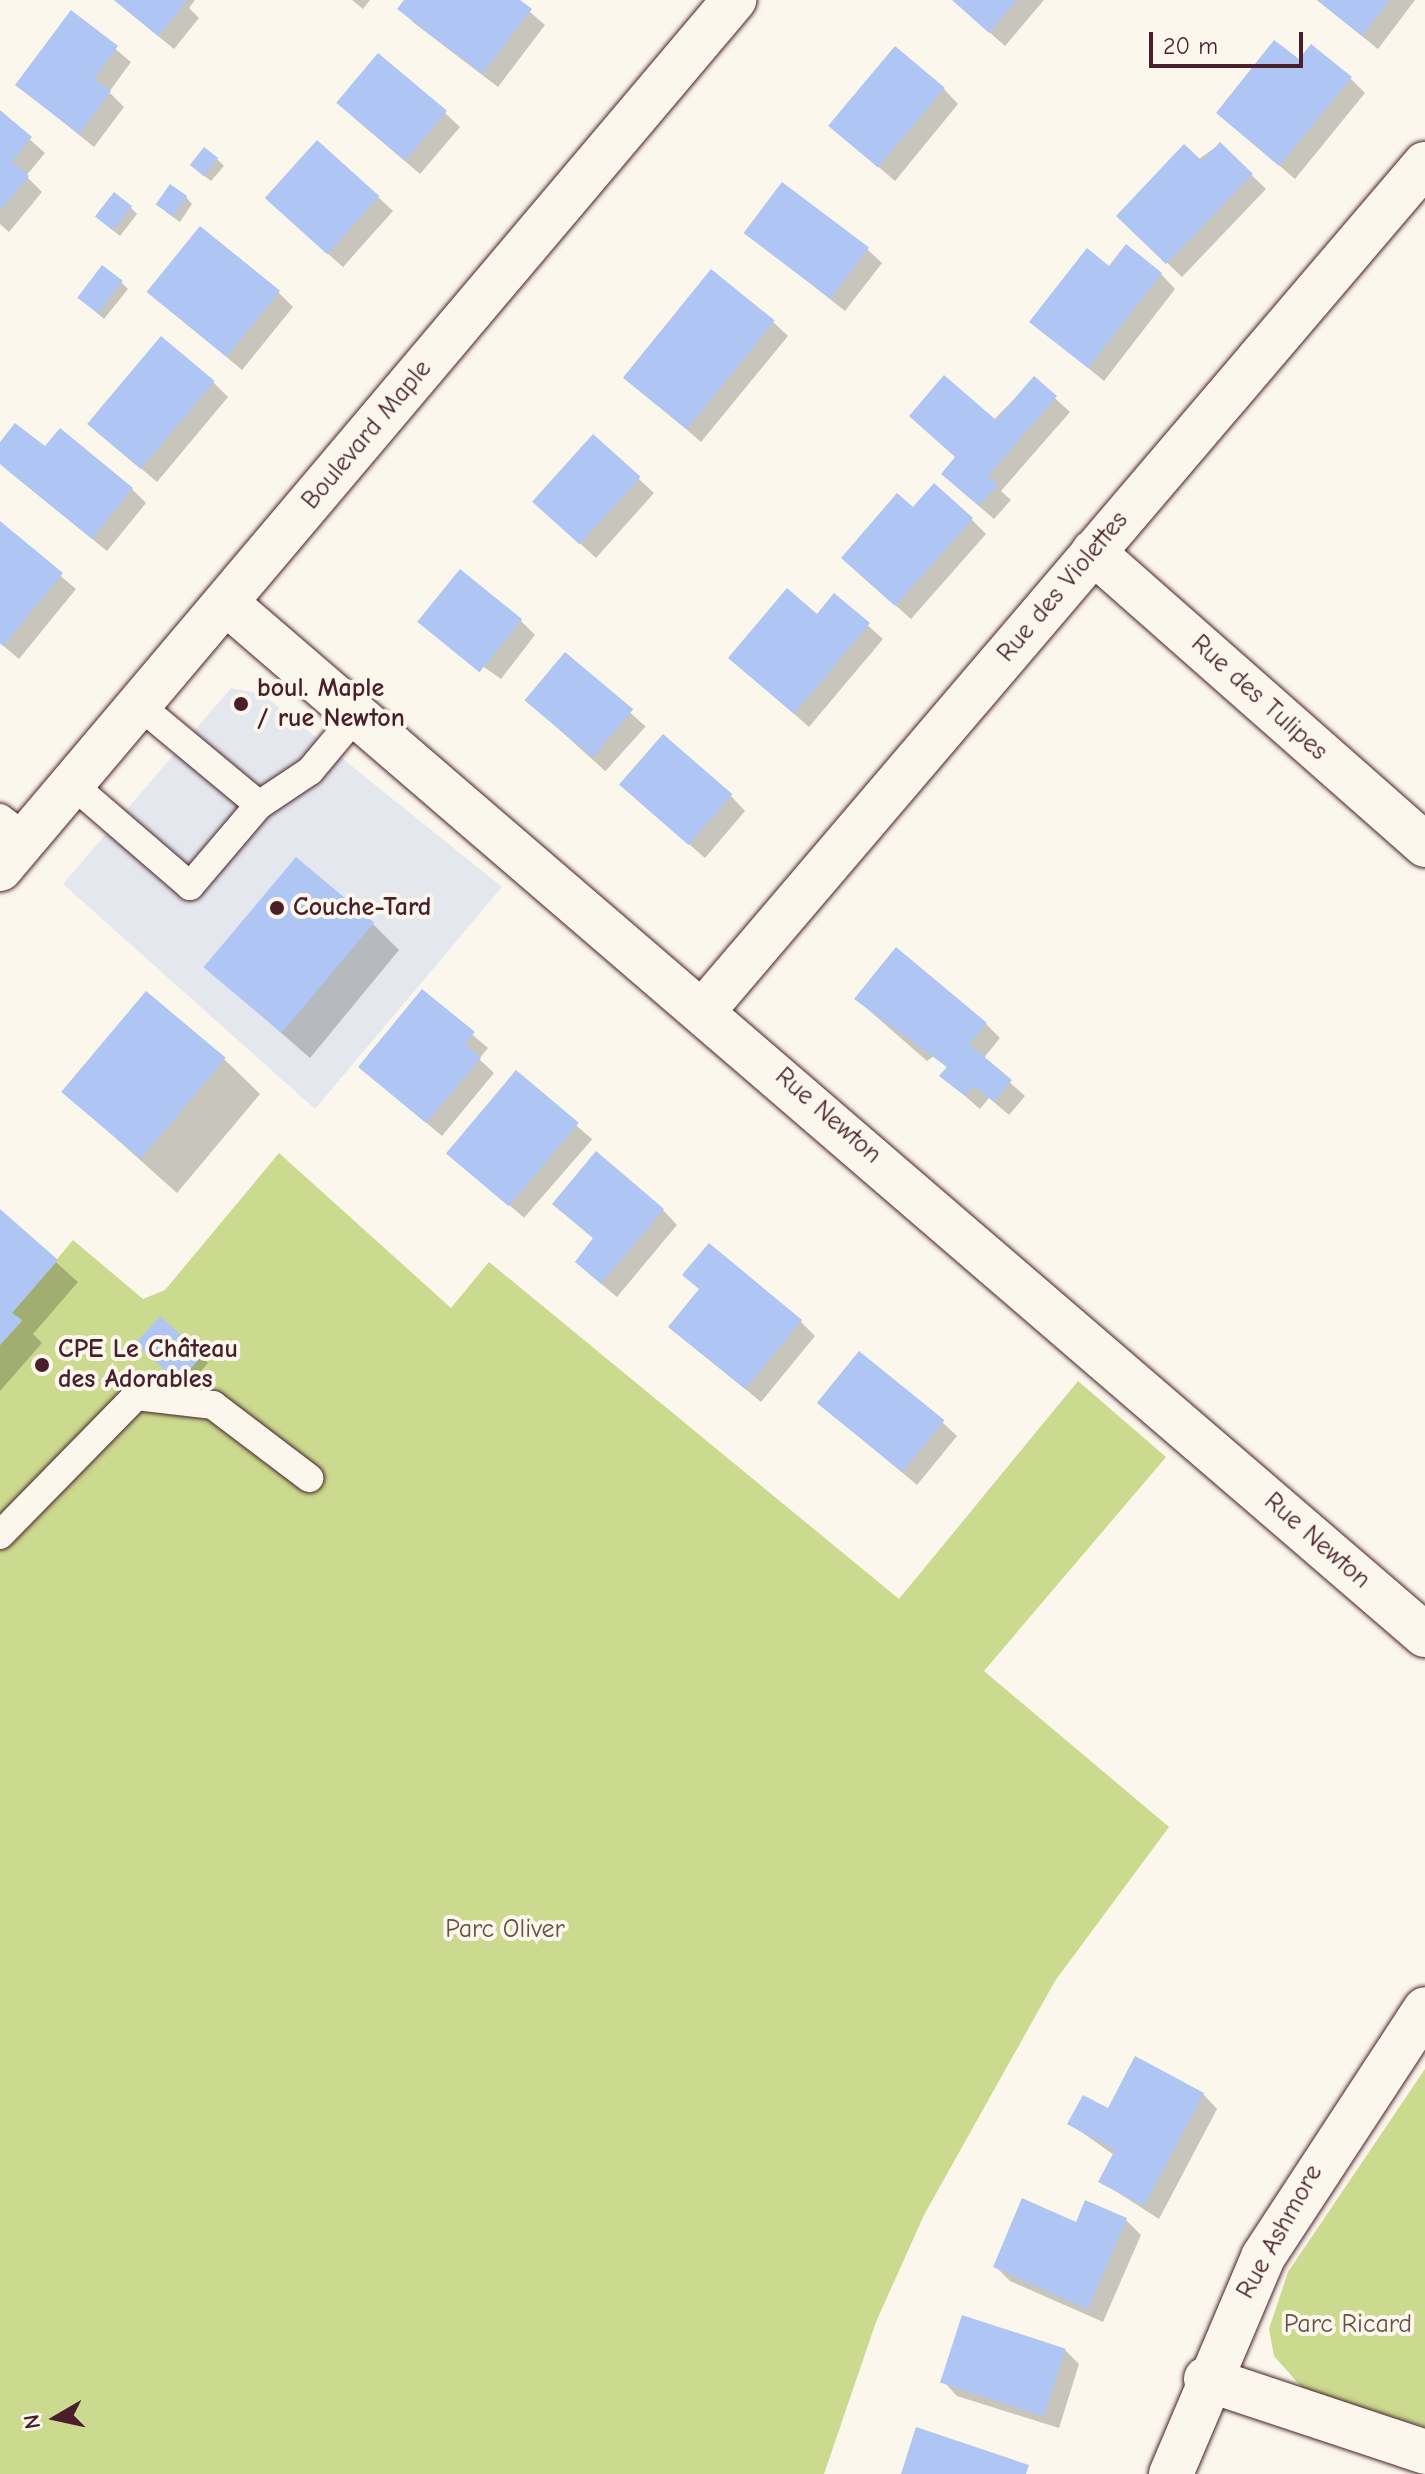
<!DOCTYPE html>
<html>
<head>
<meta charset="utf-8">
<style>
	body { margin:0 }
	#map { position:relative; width:1425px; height:2474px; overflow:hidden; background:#fbf7ec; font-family:"Comic Neue",sans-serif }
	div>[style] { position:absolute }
	.built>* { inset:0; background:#e4e8ee }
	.green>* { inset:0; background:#cbda8e }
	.shadow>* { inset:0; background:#0003; transform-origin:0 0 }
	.building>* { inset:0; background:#afc6f4; transform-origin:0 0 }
	.roads { filter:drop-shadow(0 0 2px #4a1f2b) drop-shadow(0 0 2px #4a1f2b) }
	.lane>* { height:28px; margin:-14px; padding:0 14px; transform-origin:14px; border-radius:14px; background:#fbf7ec }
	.street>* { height:44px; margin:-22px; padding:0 22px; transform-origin:22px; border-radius:22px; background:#fbf7ec }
	.secondary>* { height:44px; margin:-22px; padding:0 22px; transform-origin:22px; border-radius:22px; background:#fbf7ec }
	.dots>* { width:22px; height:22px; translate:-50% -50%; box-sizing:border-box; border:4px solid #fbf7ec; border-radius:50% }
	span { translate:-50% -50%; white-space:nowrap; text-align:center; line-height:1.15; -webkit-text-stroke:8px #fbf7ec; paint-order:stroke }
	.street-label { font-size:26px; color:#4a1f2b }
	.poi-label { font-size:26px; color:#4a1f2b; font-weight:700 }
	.left { translate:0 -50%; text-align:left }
	.park-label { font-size:26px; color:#6a4e44 }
	.north { position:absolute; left:16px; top:2378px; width:80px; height:80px; -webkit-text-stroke:6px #fbf7ec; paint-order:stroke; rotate:261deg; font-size:22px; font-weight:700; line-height:32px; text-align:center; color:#4a1f2b }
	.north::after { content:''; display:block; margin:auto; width:28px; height:36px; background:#4a1f2b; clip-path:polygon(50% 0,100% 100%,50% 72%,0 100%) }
	.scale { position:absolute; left:1149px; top:32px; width:154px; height:36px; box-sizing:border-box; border:4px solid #4a1f2b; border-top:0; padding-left:10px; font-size:24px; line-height:28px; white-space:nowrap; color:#4a1f2b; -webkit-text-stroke:6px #fbf7ec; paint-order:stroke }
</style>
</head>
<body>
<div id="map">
	<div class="built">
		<div style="clip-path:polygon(231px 688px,262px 694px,502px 887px,315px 1109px,63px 884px)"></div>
	</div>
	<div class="green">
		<div style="clip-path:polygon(279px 1153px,451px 1308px,489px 1262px,899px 1599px,1078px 1381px,1166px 1457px,984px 1671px,1169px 1827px,1055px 1981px,924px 2215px,876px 2322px,824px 2474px,0 2474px,0 1345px,22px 1321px,12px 1313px,73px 1240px,143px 1299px,165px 1290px)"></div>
		<div style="clip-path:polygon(1425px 2069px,1425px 2427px,1304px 2390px,1274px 2356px,1269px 2329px,1288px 2272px)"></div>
	</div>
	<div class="shadow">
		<div style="clip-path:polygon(114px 0,195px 0,189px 8px,199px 18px,174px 49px)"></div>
		<div style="clip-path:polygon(352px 0,370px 0,363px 9px)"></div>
		<div style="clip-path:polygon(406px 0,516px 0,545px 25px,498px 87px,414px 23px,400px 9px)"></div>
		<div style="clip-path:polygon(953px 0,1044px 0,1005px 46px)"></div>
		<div style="clip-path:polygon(1317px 0,1415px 0,1378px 49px)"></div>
		<div style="clip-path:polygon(72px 13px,131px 62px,109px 92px,124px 107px,94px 147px,17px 85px)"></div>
		<div style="clip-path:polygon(1299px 62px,1350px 78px,1365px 93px,1295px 179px,1218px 113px)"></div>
		<div style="clip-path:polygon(944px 89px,958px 104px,895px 181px,831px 126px)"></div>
		<div style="clip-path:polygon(0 113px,45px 153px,26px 176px,42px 192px,9px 232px,0 224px)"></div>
		<div style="clip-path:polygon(445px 113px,460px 127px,420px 174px,353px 117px)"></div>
		<div style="clip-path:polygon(1220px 144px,1266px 189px,1182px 277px,1119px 216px)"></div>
		<div style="clip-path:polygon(217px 159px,224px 166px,211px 181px,199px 172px)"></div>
		<div style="clip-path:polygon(186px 197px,192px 204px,180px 222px,166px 212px)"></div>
		<div style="clip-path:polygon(378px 197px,393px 211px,343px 267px,282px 213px)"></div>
		<div style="clip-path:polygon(130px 207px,137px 214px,120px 236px,104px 223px)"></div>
		<div style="clip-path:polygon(746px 233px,867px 249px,882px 263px,845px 311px)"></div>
		<div style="clip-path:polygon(1161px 274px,1175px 289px,1104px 381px,1032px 322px)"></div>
		<div style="clip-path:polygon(121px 282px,128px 289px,104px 319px,85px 303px)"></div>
		<div style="clip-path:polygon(149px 292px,279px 293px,293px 307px,242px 370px)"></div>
		<div style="clip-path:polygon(773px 322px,788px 336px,701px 442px,626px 377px)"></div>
		<div style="clip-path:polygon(1034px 379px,1070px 412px,1001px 491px,1011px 500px,994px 519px,958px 488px,957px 457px)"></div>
		<div style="clip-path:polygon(213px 382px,228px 397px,157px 482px,90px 425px)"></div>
		<div style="clip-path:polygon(593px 437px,654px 493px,596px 558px,547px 513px)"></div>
		<div style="clip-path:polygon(0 445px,132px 489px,146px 503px,107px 551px,7px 470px)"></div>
		<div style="clip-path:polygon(971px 519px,986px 534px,911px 619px,858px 572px)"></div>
		<div style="clip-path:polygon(0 524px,76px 589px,19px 659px,0 643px)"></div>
		<div style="clip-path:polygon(835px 596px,883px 639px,809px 727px,731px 658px,817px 617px)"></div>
		<div style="clip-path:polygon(521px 621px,535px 635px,501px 679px,420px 622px)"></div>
		<div style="left:566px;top:655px;width:107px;height:60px;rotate:42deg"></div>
		<div style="clip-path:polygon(731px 796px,745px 811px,705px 858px,637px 799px)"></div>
		<div style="clip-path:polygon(372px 923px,399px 950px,310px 1058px,207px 968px)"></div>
		<div style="clip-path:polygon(423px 992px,488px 1048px,479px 1059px,494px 1073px,442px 1136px,360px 1067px)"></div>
		<div style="clip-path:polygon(856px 999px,986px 1024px,1000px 1038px,983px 1059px,1025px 1096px,1009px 1115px,989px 1098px,980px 1109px,942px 1076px,948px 1068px,934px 1056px,927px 1061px)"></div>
		<div style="clip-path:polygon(224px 1059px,260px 1094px,177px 1193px,64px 1092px)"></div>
		<div style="left:516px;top:1073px;width:101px;height:104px;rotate:41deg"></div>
		<div style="clip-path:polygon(663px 1210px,677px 1225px,617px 1297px,592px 1276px,595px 1240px,570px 1218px)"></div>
		<div style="clip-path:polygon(0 1212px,78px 1282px,33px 1334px,42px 1343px,0 1391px)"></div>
		<div style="clip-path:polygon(701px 1290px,800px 1321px,815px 1336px,761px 1402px,671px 1327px)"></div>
		<div style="clip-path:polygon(145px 1349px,202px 1357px,208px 1363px,187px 1387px)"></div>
		<div style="clip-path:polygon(819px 1403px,942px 1422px,957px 1436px,917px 1485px)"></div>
		<div style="clip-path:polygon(1203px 2094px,1217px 2109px,1159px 2219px,1100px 2181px,1114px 2155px,1070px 2124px)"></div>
		<div style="clip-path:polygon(1126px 2220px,1141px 2235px,1103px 2322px,1010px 2281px,996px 2267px)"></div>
		<div style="clip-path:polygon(1064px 2349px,1079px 2364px,1059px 2428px,957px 2396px,943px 2381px)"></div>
	</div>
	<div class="building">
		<div style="clip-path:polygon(114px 0,183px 0,186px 2px,158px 36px)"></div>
		<div style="clip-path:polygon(404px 0,520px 0,532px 9px,482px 74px,397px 9px)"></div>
		<div style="clip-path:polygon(952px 0,1017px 0,989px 33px)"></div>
		<div style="clip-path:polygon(1317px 0,1390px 0,1362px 36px)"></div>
		<div style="clip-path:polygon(71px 10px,118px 46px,94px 79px,111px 91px,79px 134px,15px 85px)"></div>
		<div style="clip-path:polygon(1274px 40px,1299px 59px,1311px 44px,1352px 77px,1279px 166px,1216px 113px)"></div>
		<div style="left:895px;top:46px;width:65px;height:104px;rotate:40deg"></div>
		<div style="left:378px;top:53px;width:90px;height:65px;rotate:40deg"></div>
		<div style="clip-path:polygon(0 110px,32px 137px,12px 161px,29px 176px,0 211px)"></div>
		<div style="left:317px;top:140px;width:84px;height:78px;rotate:42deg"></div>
		<div style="clip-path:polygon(1220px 142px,1253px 174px,1166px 264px,1116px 216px,1184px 144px,1202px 161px)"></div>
		<div style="left:204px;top:147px;width:18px;height:23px;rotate:38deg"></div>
		<div style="left:782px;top:182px;width:109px;height:64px;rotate:37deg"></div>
		<div style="left:170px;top:184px;width:21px;height:25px;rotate:35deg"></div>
		<div style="left:114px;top:192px;width:23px;height:31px;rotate:38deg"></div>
		<div style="left:200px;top:226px;width:103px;height:85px;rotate:39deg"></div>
		<div style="clip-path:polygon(1126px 244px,1162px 273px,1088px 368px,1029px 322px,1087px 248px,1109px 266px)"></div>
		<div style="left:102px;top:265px;width:26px;height:41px;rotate:37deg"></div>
		<div style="left:711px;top:269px;width:82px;height:140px;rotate:39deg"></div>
		<div style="left:161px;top:336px;width:70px;height:115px;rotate:40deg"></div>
		<div style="clip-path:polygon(944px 375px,996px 420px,1034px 376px,1057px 396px,988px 476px,998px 485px,979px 506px,941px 474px,955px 457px,909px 416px)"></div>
		<div style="clip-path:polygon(15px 423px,45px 446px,60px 428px,133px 488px,92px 539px,0 464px,0 442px)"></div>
		<div style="left:593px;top:434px;width:64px;height:91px;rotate:42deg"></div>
		<div style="clip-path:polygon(934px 483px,973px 518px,895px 606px,841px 558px,897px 493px,913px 507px)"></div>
		<div style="clip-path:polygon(0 521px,63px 573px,3px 646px,0 643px)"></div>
		<div style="left:460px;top:569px;width:80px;height:68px;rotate:39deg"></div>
		<div style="clip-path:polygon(787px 588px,817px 614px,834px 593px,870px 623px,794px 714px,728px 658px)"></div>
		<div style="left:565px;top:652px;width:89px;height:63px;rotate:40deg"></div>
		<div style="left:663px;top:734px;width:92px;height:67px;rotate:41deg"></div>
		<div style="left:296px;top:857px;width:102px;height:144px;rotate:40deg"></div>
		<div style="clip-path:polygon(896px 947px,987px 1023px,969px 1044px,1012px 1080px,994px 1102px,974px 1086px,965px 1096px,939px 1076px,947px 1067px,854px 999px)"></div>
		<div style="clip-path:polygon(422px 989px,475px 1032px,465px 1044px,481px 1058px,426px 1123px,358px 1067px)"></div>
		<div style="left:146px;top:991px;width:104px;height:132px;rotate:40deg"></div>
		<div style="left:516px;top:1070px;width:82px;height:109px;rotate:40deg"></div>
		<div style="clip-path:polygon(596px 1151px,664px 1209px,601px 1284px,575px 1262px,593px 1238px,552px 1204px)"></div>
		<div style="clip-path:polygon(0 1209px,58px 1260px,12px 1313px,22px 1320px,0 1345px)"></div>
		<div style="clip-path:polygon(709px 1243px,802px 1320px,745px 1389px,668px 1327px,699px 1289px,682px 1275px)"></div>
		<div style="left:160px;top:1316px;width:58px;height:37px;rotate:42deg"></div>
		<div style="left:859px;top:1351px;width:110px;height:67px;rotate:39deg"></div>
		<div style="clip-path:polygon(1135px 2056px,1204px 2093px,1144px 2206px,1098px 2182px,1115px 2150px,1067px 2124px,1083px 2095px,1108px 2108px)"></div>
		<div style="clip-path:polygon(1022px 2198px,1076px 2222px,1085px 2200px,1127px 2218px,1088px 2309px,993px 2267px)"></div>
		<div style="left:962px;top:2315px;width:109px;height:71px;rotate:18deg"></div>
		<div style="clip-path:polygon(916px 2427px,1029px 2465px,1026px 2474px,901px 2474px)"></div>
	</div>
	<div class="roads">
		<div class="lane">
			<div style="left:139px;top:705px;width:156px;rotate:39.8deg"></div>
			<div style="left:72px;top:784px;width:156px;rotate:40.8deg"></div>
			<div style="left:190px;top:886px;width:106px;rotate:-49.6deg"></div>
			<div style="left:259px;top:805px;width:61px;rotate:-33.7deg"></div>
			<div style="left:310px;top:771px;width:72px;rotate:-50.1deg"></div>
			<div style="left:0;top:818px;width:34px;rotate:37deg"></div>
			<div style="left:0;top:1535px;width:194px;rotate:-45.6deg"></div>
			<div style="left:136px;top:1396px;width:78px;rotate:6.7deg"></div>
			<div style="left:213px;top:1405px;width:121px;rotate:37.2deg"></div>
		</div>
		<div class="street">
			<div style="left:1093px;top:552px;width:443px;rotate:41.4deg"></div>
			<div style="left:226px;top:603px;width:1582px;rotate:40.72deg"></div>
			<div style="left:703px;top:1011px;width:1113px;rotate:-49.56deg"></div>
			<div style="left:1206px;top:2379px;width:231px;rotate:18.4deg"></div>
			<div style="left:1171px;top:2474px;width:236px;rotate:-67deg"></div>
			<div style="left:1263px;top:2257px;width:296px;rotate:-56.8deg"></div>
		</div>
		<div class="secondary">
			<div style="left:0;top:869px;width:1138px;rotate:-49.81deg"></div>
		</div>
	</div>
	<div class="dots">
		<div style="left:241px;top:704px;background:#4a1f2b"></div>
		<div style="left:277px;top:908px;background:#4a1f2b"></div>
		<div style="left:42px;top:1365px;background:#4a1f2b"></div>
	</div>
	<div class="street-label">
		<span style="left:367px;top:435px;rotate:-50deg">Boulevard Maple</span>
		<span style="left:1063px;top:587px;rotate:-50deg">Rue des Violettes</span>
		<span style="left:1259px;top:698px;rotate:42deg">Rue des Tulipes</span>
		<span style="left:828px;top:1116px;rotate:41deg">Rue Newton</span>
		<span style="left:1317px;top:1541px;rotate:41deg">Rue Newton</span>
		<span style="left:1280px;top:2232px;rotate:-61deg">Rue Ashmore</span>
	</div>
	<div class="poi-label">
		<span class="left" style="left:257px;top:704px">boul. Maple<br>/ rue Newton</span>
		<span class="left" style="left:293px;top:908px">Couche-Tard</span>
		<span class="left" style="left:58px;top:1365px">CPE Le Château<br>des Adorables</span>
	</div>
	<div class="park-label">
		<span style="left:505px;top:1930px">Parc Oliver</span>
		<span style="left:1348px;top:2325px">Parc Ricard</span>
	</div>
	<div class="north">N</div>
	<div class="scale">20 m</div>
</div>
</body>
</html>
